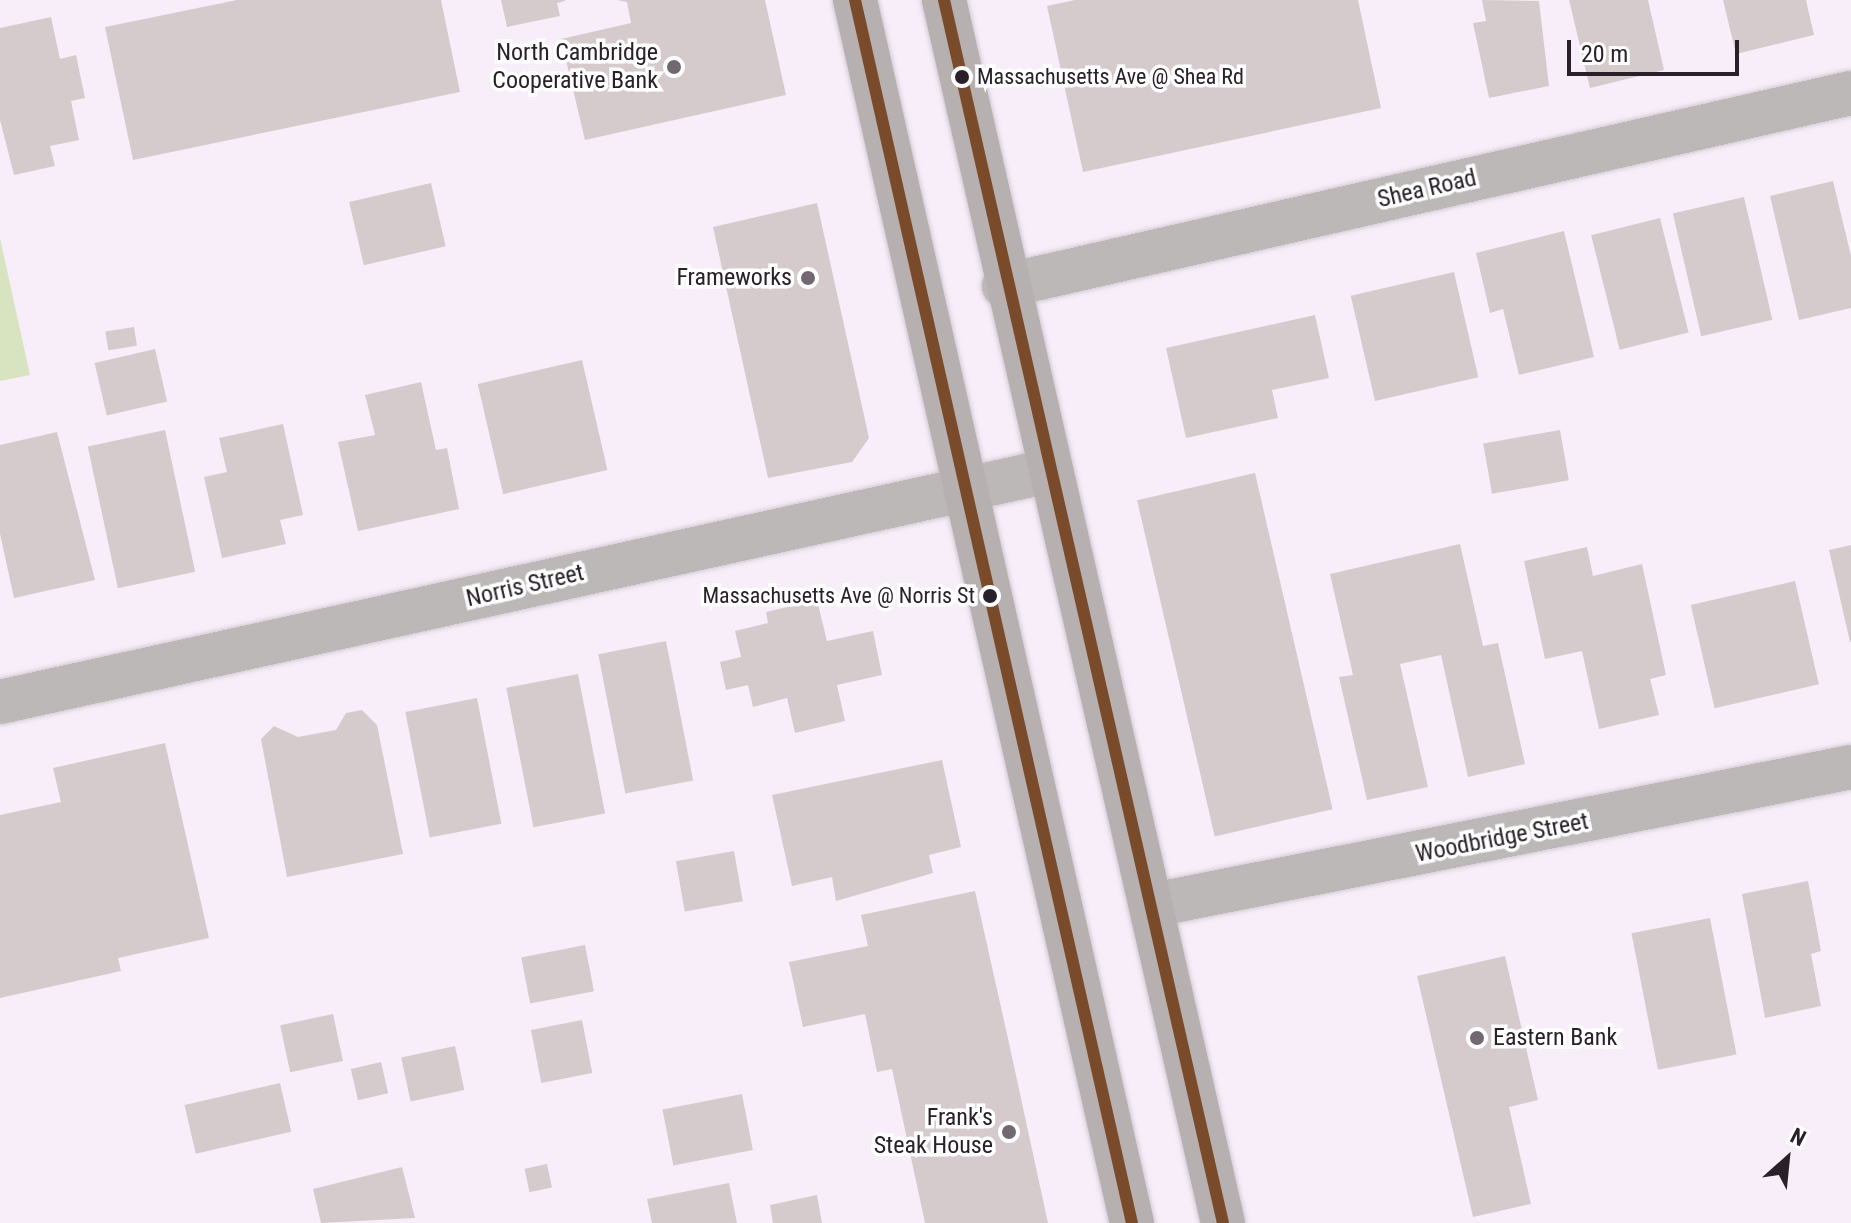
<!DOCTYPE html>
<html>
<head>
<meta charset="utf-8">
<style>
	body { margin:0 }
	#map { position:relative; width:1851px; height:1223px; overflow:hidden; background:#f8eef9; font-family:"Roboto Condensed",sans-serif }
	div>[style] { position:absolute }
	.green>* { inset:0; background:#d8e3bf }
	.building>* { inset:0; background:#d5cbcc; transform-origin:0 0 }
	.roads { filter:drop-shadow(0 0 2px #d2cad3) drop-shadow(0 0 2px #d2cad3) }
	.street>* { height:44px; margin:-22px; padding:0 22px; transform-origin:22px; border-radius:22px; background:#bcb8b8 }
	.primary>* { height:44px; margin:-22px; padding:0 22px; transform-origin:22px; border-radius:22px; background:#b7b0b0 }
	.bus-1>* { height:12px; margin:-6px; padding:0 6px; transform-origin:6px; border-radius:6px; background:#7a4b2a }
	.dots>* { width:22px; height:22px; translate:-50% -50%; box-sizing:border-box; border:4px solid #fff; border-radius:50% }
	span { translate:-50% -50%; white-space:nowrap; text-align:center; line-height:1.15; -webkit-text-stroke:7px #fff; paint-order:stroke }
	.bus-label { font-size:22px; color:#29202a }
	.left { translate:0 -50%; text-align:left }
	.right { translate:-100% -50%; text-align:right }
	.poi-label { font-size:24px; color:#29202a }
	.street-label { font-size:24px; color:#29202a }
	.north { position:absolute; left:1747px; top:1119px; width:80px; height:80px; -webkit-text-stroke:6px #fff; paint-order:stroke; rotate:27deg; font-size:22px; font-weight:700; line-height:32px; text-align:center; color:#29202a }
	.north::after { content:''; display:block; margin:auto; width:28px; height:36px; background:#29202a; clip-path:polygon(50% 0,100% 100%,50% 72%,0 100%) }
	.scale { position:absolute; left:1567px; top:40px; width:172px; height:36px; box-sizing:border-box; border:4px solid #29202a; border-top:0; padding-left:10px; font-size:24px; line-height:28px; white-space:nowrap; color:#29202a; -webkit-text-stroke:6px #fff; paint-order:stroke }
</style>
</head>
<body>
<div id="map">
	<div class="green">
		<div style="clip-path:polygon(0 238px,30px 375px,0 381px)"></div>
	</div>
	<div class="building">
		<div style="clip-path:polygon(237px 0,441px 0,460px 92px,133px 160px,105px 27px)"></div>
		<div style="clip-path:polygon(501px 0,565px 0,565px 1px,557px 3px,560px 16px,507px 27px)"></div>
		<div style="clip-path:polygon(617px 0,765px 0,786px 95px,585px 140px,561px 39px,631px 23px,627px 2px)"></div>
		<div style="clip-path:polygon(1075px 0,1358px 0,1381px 108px,1083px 172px,1047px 6px)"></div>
		<div style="clip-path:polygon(1482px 0,1539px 1px,1549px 86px,1489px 98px,1473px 23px,1486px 21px)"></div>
		<div style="clip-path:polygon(1569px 0,1648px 0,1664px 70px,1590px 88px)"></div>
		<div style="clip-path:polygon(1723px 0,1806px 0,1814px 35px,1736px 54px)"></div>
		<div style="clip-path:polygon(51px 17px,60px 59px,76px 55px,85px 98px,71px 101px,79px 140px,50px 146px,55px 166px,14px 175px,0 120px,0 28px)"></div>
		<div style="clip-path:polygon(1833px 181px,1851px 256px,1851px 308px,1799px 320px,1770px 196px)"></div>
		<div style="left:431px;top:183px;width:65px;height:84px;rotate:77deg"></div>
		<div style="left:1744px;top:197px;width:126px;height:73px;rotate:77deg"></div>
		<div style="clip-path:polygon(817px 203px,869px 438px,852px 462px,768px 478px,713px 227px)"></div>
		<div style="left:1660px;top:218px;width:118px;height:71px;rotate:76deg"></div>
		<div style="clip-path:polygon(1564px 231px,1594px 357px,1519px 375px,1503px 309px,1490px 313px,1476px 253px)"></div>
		<div style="left:1454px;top:272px;width:108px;height:106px;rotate:77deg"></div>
		<div style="clip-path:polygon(1315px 315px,1329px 378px,1272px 390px,1278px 418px,1186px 438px,1166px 348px)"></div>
		<div style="left:134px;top:327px;width:19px;height:29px;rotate:81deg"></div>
		<div style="left:155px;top:349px;width:54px;height:62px;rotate:77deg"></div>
		<div style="left:582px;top:360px;width:113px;height:107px;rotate:77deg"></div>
		<div style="clip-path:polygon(421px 382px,436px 450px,447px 448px,459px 509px,358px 531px,338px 442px,375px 435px,365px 395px)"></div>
		<div style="clip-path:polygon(283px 424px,303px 515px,280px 520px,286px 544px,222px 558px,204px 477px,227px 472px,219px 438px)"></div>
		<div style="left:165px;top:430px;width:145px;height:79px;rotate:78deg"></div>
		<div style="left:1560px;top:430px;width:51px;height:78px;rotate:80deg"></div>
		<div style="clip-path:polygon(57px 432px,95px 580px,14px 598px,0 534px,0 445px)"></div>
		<div style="left:1255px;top:473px;width:345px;height:121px;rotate:77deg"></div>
		<div style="clip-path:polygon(1460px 544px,1483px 646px,1498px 643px,1525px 764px,1468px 777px,1441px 655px,1400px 664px,1428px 787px,1367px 800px,1339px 677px,1353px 675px,1330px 574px)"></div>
		<div style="clip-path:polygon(1851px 545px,1851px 642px,1850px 642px,1829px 550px)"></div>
		<div style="clip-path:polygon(1587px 547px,1593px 576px,1642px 564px,1666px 675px,1650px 679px,1659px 715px,1599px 729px,1582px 651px,1545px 659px,1524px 561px)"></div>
		<div style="left:1795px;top:581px;width:106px;height:107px;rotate:77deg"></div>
		<div style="clip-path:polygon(817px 600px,827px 641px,873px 631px,882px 675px,837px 685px,845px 721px,795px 733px,787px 698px,753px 707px,748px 685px,726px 690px,720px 662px,741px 657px,735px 631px,768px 623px,766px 612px)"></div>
		<div style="left:666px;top:641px;width:142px;height:69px;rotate:79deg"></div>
		<div style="left:578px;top:674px;width:142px;height:73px;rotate:79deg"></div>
		<div style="left:477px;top:698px;width:128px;height:73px;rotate:79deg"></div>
		<div style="clip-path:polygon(362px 710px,377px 725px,403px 854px,287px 877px,261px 739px,274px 726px,298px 737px,336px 730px,346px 713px)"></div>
		<div style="clip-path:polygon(165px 743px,209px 938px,118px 958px,121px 971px,0 998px,0 815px,61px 802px,53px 768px)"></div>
		<div style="clip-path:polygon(942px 760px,961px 847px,929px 855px,933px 873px,836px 901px,832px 877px,792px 886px,772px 795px)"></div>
		<div style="left:734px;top:851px;width:51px;height:59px;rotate:80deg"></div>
		<div style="clip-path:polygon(1808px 881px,1821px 951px,1811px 954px,1821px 1006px,1765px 1018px,1742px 894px)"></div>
		<div style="clip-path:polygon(975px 891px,1009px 1043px,1048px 1223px,925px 1223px,892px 1069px,877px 1072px,865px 1014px,803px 1027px,789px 962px,868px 946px,861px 915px)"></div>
		<div style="left:1710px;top:918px;width:139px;height:80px;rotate:79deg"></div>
		<div style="left:585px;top:945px;width:47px;height:65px;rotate:79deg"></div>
		<div style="clip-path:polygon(1505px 956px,1538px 1100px,1509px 1107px,1531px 1204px,1473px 1217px,1417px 976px)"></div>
		<div style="left:333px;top:1014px;width:48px;height:54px;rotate:78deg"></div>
		<div style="left:582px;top:1020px;width:54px;height:52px;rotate:79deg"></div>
		<div style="left:455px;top:1046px;width:45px;height:55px;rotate:78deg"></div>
		<div style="left:381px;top:1062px;width:32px;height:31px;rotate:77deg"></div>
		<div style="left:280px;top:1083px;width:50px;height:98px;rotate:77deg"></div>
		<div style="left:742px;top:1094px;width:57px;height:81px;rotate:79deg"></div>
		<div style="left:547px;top:1164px;width:24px;height:23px;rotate:78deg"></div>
		<div style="clip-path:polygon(402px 1167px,415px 1218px,321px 1223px,313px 1189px)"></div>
		<div style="clip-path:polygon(729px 1183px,737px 1223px,652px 1223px,647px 1199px)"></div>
		<div style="clip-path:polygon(817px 1195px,822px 1223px,773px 1223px,770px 1205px)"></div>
	</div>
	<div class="roads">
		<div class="street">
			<div style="left:1004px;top:286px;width:869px;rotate:-12.84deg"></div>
			<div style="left:0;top:702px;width:1074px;rotate:-12.42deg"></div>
			<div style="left:1153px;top:905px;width:712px;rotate:-11.18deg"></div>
		</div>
		<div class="primary">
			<div style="left:855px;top:0;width:1254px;rotate:77.24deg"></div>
			<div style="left:944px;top:0;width:1254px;rotate:77.15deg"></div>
		</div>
	</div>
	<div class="bus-1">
		<div style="left:855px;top:0;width:1254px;rotate:77.24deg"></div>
		<div style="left:944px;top:0;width:1254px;rotate:77.15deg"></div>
	</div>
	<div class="dots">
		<div style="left:674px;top:67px;background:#716872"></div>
		<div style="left:962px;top:77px;background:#29202a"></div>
		<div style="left:808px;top:278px;background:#716872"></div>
		<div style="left:990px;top:596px;background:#29202a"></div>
		<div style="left:1477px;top:1038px;background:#716872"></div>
		<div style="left:1009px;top:1132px;background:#716872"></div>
	</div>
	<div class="bus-label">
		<span class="left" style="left:977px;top:77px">Massachusetts Ave @ Shea Rd</span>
		<span class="right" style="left:975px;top:596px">Massachusetts Ave @ Norris St</span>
	</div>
	<div class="poi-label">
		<span class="right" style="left:658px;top:67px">North Cambridge<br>Cooperative Bank</span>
		<span class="right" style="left:792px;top:278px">Frameworks</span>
		<span class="left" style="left:1493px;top:1038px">Eastern Bank</span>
		<span class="right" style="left:993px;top:1132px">Frank's<br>Steak House</span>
	</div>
	<div class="street-label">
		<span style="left:1427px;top:189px;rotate:-13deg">Shea Road</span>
		<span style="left:525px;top:586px;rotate:-13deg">Norris Street</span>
		<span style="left:1502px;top:838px;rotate:-11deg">Woodbridge Street</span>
	</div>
	<div class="north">N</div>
	<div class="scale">20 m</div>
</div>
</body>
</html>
